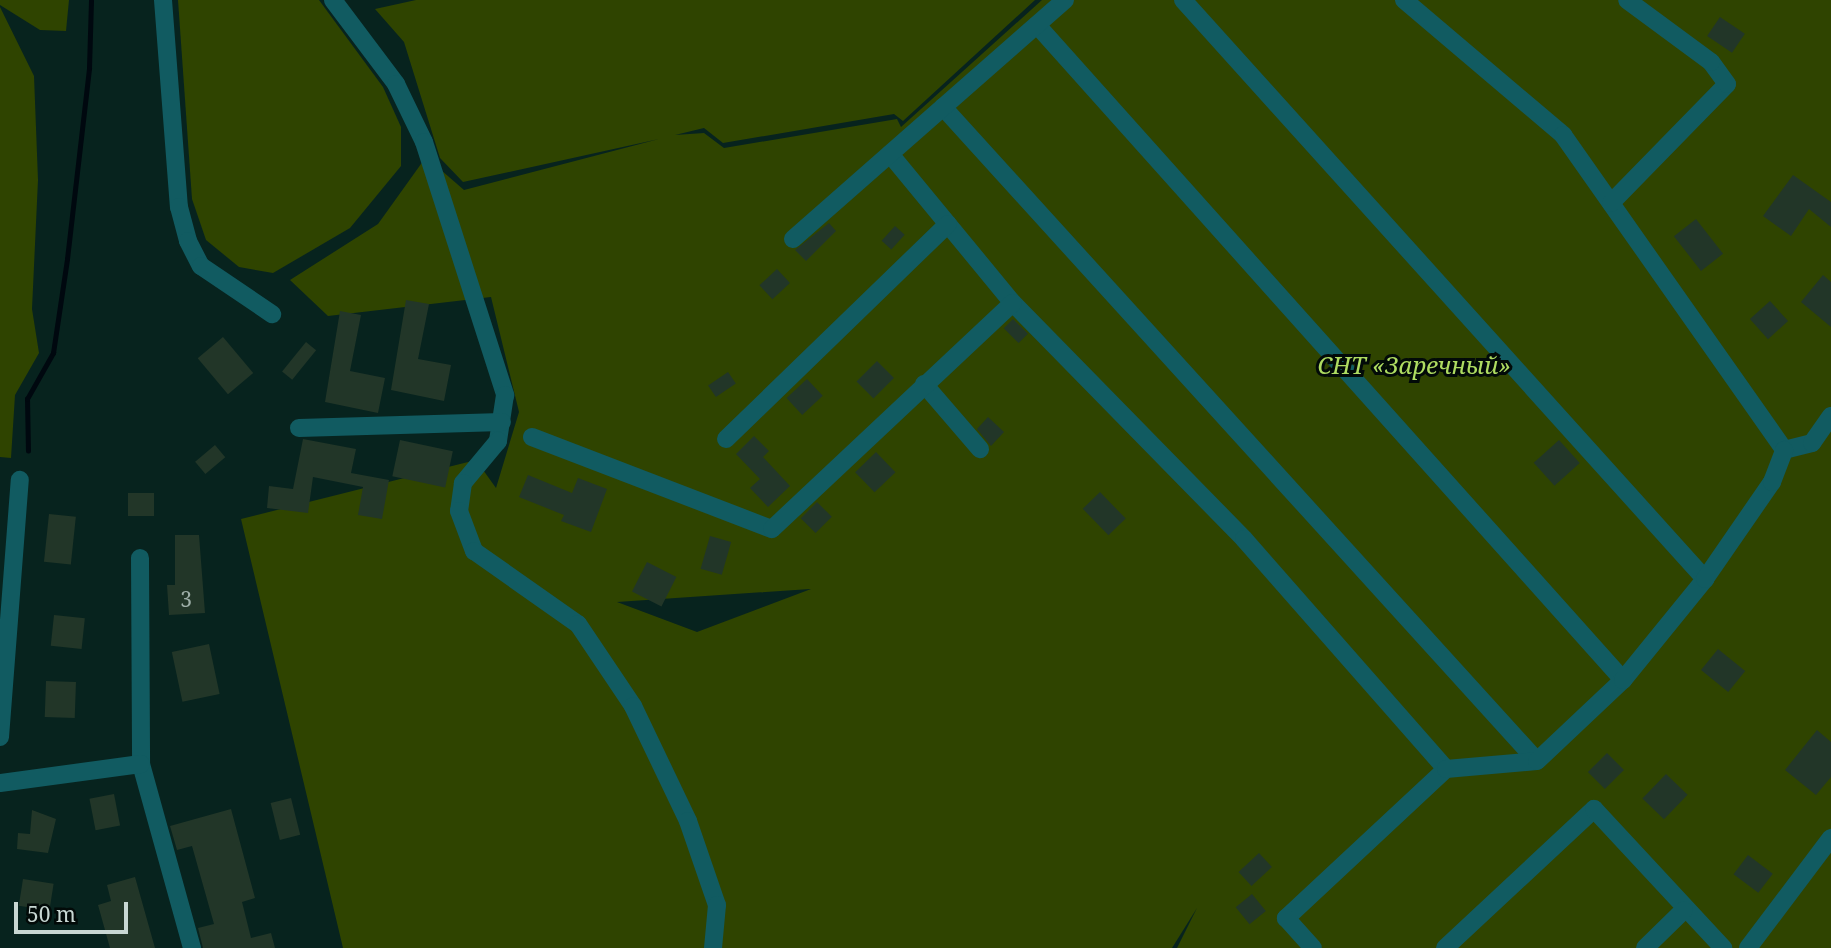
<!DOCTYPE html>
<html>
<head>
<meta charset="utf-8">
<style>
	body { margin:0 }
	#map { position:relative; width:1831px; height:948px; overflow:hidden; background:#07231e; font-family:"Noto Serif",serif }
	div>[style] { position:absolute }
	.green>* { inset:0; background:#2f4400 }
	.stream>* { height:4.5px; margin:-2.25px; padding:0 2.25px; transform-origin:2.25px; border-radius:2.25px; background:#00080f }
	.building>* { inset:0; background:#223628; transform-origin:0 0 }
	.minor>* { height:18px; margin:-9px; padding:0 9px; transform-origin:9px; border-radius:9px; background:#115b61 }
	span { translate:-50% -50%; white-space:nowrap; text-align:center; line-height:1.15; -webkit-text-stroke:6px #020a08; paint-order:stroke }
	.number-label { font-size:21px; color:#9eafa8 }
	.number-label span { -webkit-text-stroke-width:0 }
	.park-label { font-size:24px; color:#aedc61; font-style:italic }
	.scale { position:absolute; left:14px; top:902px; width:114px; height:32px; box-sizing:border-box; border:4px solid #c8d7d3; border-top:0; padding-left:9px; font-size:21px; line-height:24px; white-space:nowrap; color:#c8d7d3; -webkit-text-stroke:5px #020a08; paint-order:stroke }
</style>
</head>
<body>
<div id="map">
	<div class="green">
		<div style="clip-path:polygon(0 0,69px 0,66px 31px,40px 30px,0 5px)"></div>
		<div style="clip-path:polygon(178px 0,319px 0,383px 87px,401px 127px,401px 166px,350px 228px,273px 273px,239px 267px,206px 240px,192px 199px)"></div>
		<div style="clip-path:polygon(evenodd,416px 0,1035px 0,903px 121px,894px 114px,723px 143px,704px 128px,675px 135px,704px 133px,724px 148px,897px 119px,901px 127px,1042px 0,1831px 0,1831px 948px,1177px 948px,1197px 908px,1172px 948px,343px 948px,241px 519px,476px 460px,496px 488px,519px 412px,491px 297px,328px 316px,290px 280px,378px 224px,426px 157px,464px 190px,659px 139px,463px 182px,440px 158px,404px 42px,375px 9px,416px 0,811px 589px,697px 632px,617px 602px,810px 589px,811px 589px)"></div>
		<div style="clip-path:polygon(0 7px,34px 76px,38px 180px,32px 309px,39px 353px,15px 395px,11px 458px,0 457px)"></div>
	</div>
	<div class="stream">
		<div style="left:28px;top:451px;width:52px;rotate:-91.1deg"></div>
		<div style="left:27px;top:399px;width:53px;rotate:-60.5deg"></div>
		<div style="left:53px;top:353px;width:95px;rotate:-81.5deg"></div>
		<div style="left:67px;top:259px;width:192px;rotate:-83.4deg"></div>
		<div style="left:89px;top:68px;width:68px;rotate:-88.3deg"></div>
	</div>
	<div class="building">
		<div style="left:1720px;top:17px;width:30px;height:23px;rotate:34deg"></div>
		<div style="clip-path:polygon(1793px 175px,1831px 202px,1831px 227px,1809px 209px,1791px 236px,1763px 216px)"></div>
		<div style="left:1696px;top:219px;width:44px;height:28px;rotate:52deg"></div>
		<div style="clip-path:polygon(829px 223px,836px 231px,806px 261px,795px 250px)"></div>
		<div style="left:895px;top:226px;width:13px;height:20px;rotate:42deg"></div>
		<div style="left:777px;top:269px;width:19px;height:24px;rotate:47deg"></div>
		<div style="clip-path:polygon(1823px 275px,1831px 282px,1831px 327px,1801px 302px)"></div>
		<div style="clip-path:polygon(406px 300px,429px 304px,418px 359px,451px 365px,444px 401px,391px 390px)"></div>
		<div style="left:1770px;top:301px;width:27px;height:27px;rotate:48deg"></div>
		<div style="clip-path:polygon(340px 311px,361px 315px,350px 371px,385px 378px,378px 413px,325px 402px)"></div>
		<div style="left:1013px;top:319px;width:21px;height:13px;rotate:45deg"></div>
		<div style="left:223px;top:337px;width:47px;height:33px;rotate:50deg"></div>
		<div style="left:306px;top:342px;width:13px;height:38px;rotate:39deg"></div>
		<div style="left:877px;top:361px;width:24px;height:29px;rotate:45deg"></div>
		<div style="left:728px;top:372px;width:14px;height:24px;rotate:56deg"></div>
		<div style="left:807px;top:379px;width:23px;height:28px;rotate:47deg"></div>
		<div style="clip-path:polygon(988px 417px,1004px 432px,991px 446px,977px 429px)"></div>
		<div style="clip-path:polygon(754px 436px,769px 451px,763px 457px,790px 486px,768px 507px,750px 488px,760px 479px,736px 454px)"></div>
		<div style="clip-path:polygon(303px 439px,356px 449px,351px 473px,389px 480px,382px 519px,358px 515px,363px 487px,313px 477px,308px 513px,267px 508px,269px 486px,293px 489px)"></div>
		<div style="left:400px;top:440px;width:54px;height:37px;rotate:12deg"></div>
		<div style="left:1559px;top:440px;width:31px;height:34px;rotate:48deg"></div>
		<div style="left:215px;top:445px;width:16px;height:26px;rotate:50deg"></div>
		<div style="left:876px;top:452px;width:28px;height:29px;rotate:46deg"></div>
		<div style="clip-path:polygon(528px 475px,572px 493px,578px 478px,607px 489px,591px 532px,561px 521px,564px 515px,519px 497px)"></div>
		<div style="left:1100px;top:492px;width:37px;height:24px;rotate:46deg"></div>
		<div style="left:128px;top:493px;width:26px;height:23px"></div>
		<div style="left:817px;top:502px;width:21px;height:23px;rotate:45deg"></div>
		<div style="left:49px;top:514px;width:27px;height:48px;rotate:6deg"></div>
		<div style="clip-path:polygon(175px 535px,199px 535px,205px 613px,169px 615px,167px 585px,175px 585px)"></div>
		<div style="left:710px;top:536px;width:22px;height:34px;rotate:16deg"></div>
		<div style="left:647px;top:562px;width:33px;height:33px;rotate:27deg"></div>
		<div style="left:54px;top:615px;width:31px;height:31px;rotate:6deg"></div>
		<div style="left:209px;top:644px;width:51px;height:38px;rotate:78deg"></div>
		<div style="left:1718px;top:649px;width:35px;height:27px;rotate:39deg"></div>
		<div style="left:46px;top:681px;width:30px;height:36px;rotate:2deg"></div>
		<div style="clip-path:polygon(1817px 730px,1831px 742px,1831px 777px,1816px 795px,1785px 770px)"></div>
		<div style="left:1607px;top:753px;width:24px;height:27px;rotate:45deg"></div>
		<div style="left:1666px;top:774px;width:30px;height:34px;rotate:44deg"></div>
		<div style="left:114px;top:794px;width:32px;height:25px;rotate:79deg"></div>
		<div style="left:291px;top:798px;width:38px;height:21px;rotate:76deg"></div>
		<div style="clip-path:polygon(231px 809px,255px 898px,242px 902px,251px 938px,271px 933px,275px 948px,203px 948px,198px 928px,214px 924px,192px 846px,177px 850px,170px 826px)"></div>
		<div style="clip-path:polygon(32px 810px,56px 819px,48px 853px,17px 849px,18px 833px,30px 834px)"></div>
		<div style="left:1259px;top:853px;width:19px;height:28px;rotate:47deg"></div>
		<div style="left:1748px;top:855px;width:31px;height:24px;rotate:37deg"></div>
		<div style="clip-path:polygon(135px 877px,155px 948px,110px 948px,98px 905px,111px 901px,107px 885px)"></div>
		<div style="left:23px;top:879px;width:31px;height:27px;rotate:9deg"></div>
		<div style="left:1252px;top:894px;width:22px;height:21px;rotate:51deg"></div>
	</div>
	<div class="minor">
		<div style="left:163px;top:0;width:208px;rotate:85.6deg"></div>
		<div style="left:179px;top:207px;width:35px;rotate:75deg"></div>
		<div style="left:188px;top:241px;width:28px;rotate:63deg"></div>
		<div style="left:201px;top:266px;width:86px;rotate:34.1deg"></div>
		<div style="left:333px;top:0;width:105px;rotate:53.1deg"></div>
		<div style="left:396px;top:84px;width:64px;rotate:64.2deg"></div>
		<div style="left:424px;top:142px;width:266px;rotate:72.2deg"></div>
		<div style="left:505px;top:395px;width:47px;rotate:98.7deg"></div>
		<div style="left:498px;top:441px;width:55px;rotate:129.8deg"></div>
		<div style="left:463px;top:483px;width:28px;rotate:98deg"></div>
		<div style="left:459px;top:511px;width:43px;rotate:69.4deg"></div>
		<div style="left:474px;top:551px;width:127px;rotate:35.1deg"></div>
		<div style="left:578px;top:624px;width:99px;rotate:56.1deg"></div>
		<div style="left:633px;top:706px;width:127px;rotate:64.4deg"></div>
		<div style="left:688px;top:821px;width:89px;rotate:71deg"></div>
		<div style="left:717px;top:905px;width:43px;rotate:95.3deg"></div>
		<div style="left:1183px;top:0;width:780px;rotate:47.96deg"></div>
		<div style="left:1404px;top:0;width:209px;rotate:40.3deg"></div>
		<div style="left:1563px;top:135px;width:385px;rotate:54.9deg"></div>
		<div style="left:1037px;top:25px;width:879px;rotate:48.18deg"></div>
		<div style="left:943px;top:107px;width:883px;rotate:47.75deg"></div>
		<div style="left:890px;top:154px;width:193px;rotate:50.5deg"></div>
		<div style="left:1013px;top:303px;width:330px;rotate:45.6deg"></div>
		<div style="left:1244px;top:539px;width:306px;rotate:48.7deg"></div>
		<div style="left:1446px;top:769px;width:219px;rotate:137deg"></div>
		<div style="left:1286px;top:918px;width:40px;rotate:48deg"></div>
		<div style="left:1611px;top:203px;width:166px;rotate:-45.7deg"></div>
		<div style="left:1727px;top:84px;width:27px;rotate:-126deg"></div>
		<div style="left:1711px;top:62px;width:104px;rotate:-143.6deg"></div>
		<div style="left:793px;top:239px;width:362px;rotate:-41.3deg"></div>
		<div style="left:924px;top:384px;width:86px;rotate:49.3deg"></div>
		<div style="left:299px;top:428px;width:203px;rotate:-1.7deg"></div>
		<div style="left:532px;top:437px;width:257px;rotate:21deg"></div>
		<div style="left:772px;top:529px;width:330px;rotate:-43.2deg"></div>
		<div style="left:726px;top:439px;width:309px;rotate:-44.1deg"></div>
		<div style="left:1784px;top:450px;width:29px;rotate:-14deg"></div>
		<div style="left:1812px;top:443px;width:33px;rotate:-55deg"></div>
		<div style="left:140px;top:558px;width:206px;rotate:89.7deg"></div>
		<div style="left:141px;top:764px;width:191px;rotate:74.5deg"></div>
		<div style="left:0;top:737px;width:258px;rotate:-85.6deg"></div>
		<div style="left:1446px;top:769px;width:91px;rotate:-5deg"></div>
		<div style="left:1537px;top:761px;width:118px;rotate:-43.3deg"></div>
		<div style="left:1623px;top:680px;width:130px;rotate:-50.9deg"></div>
		<div style="left:1705px;top:579px;width:118px;rotate:-55.4deg"></div>
		<div style="left:1772px;top:482px;width:34px;rotate:-69deg"></div>
		<div style="left:0;top:783px;width:142px;rotate:-7.7deg"></div>
		<div style="left:1445px;top:948px;width:204px;rotate:-43deg"></div>
		<div style="left:1594px;top:809px;width:190px;rotate:47.1deg"></div>
		<div style="left:1645px;top:948px;width:54px;rotate:-44.3deg"></div>
		<div style="left:1748px;top:948px;width:138px;rotate:-53deg"></div>
	</div>
	<div class="number-label">
		<span style="left:186px;top:599px">3</span>
	</div>
	<div class="park-label">
		<span style="left:1414px;top:365px">СНТ «Заречный»</span>
	</div>
	<div class="scale">50 m</div>
</div>
</body>
</html>
